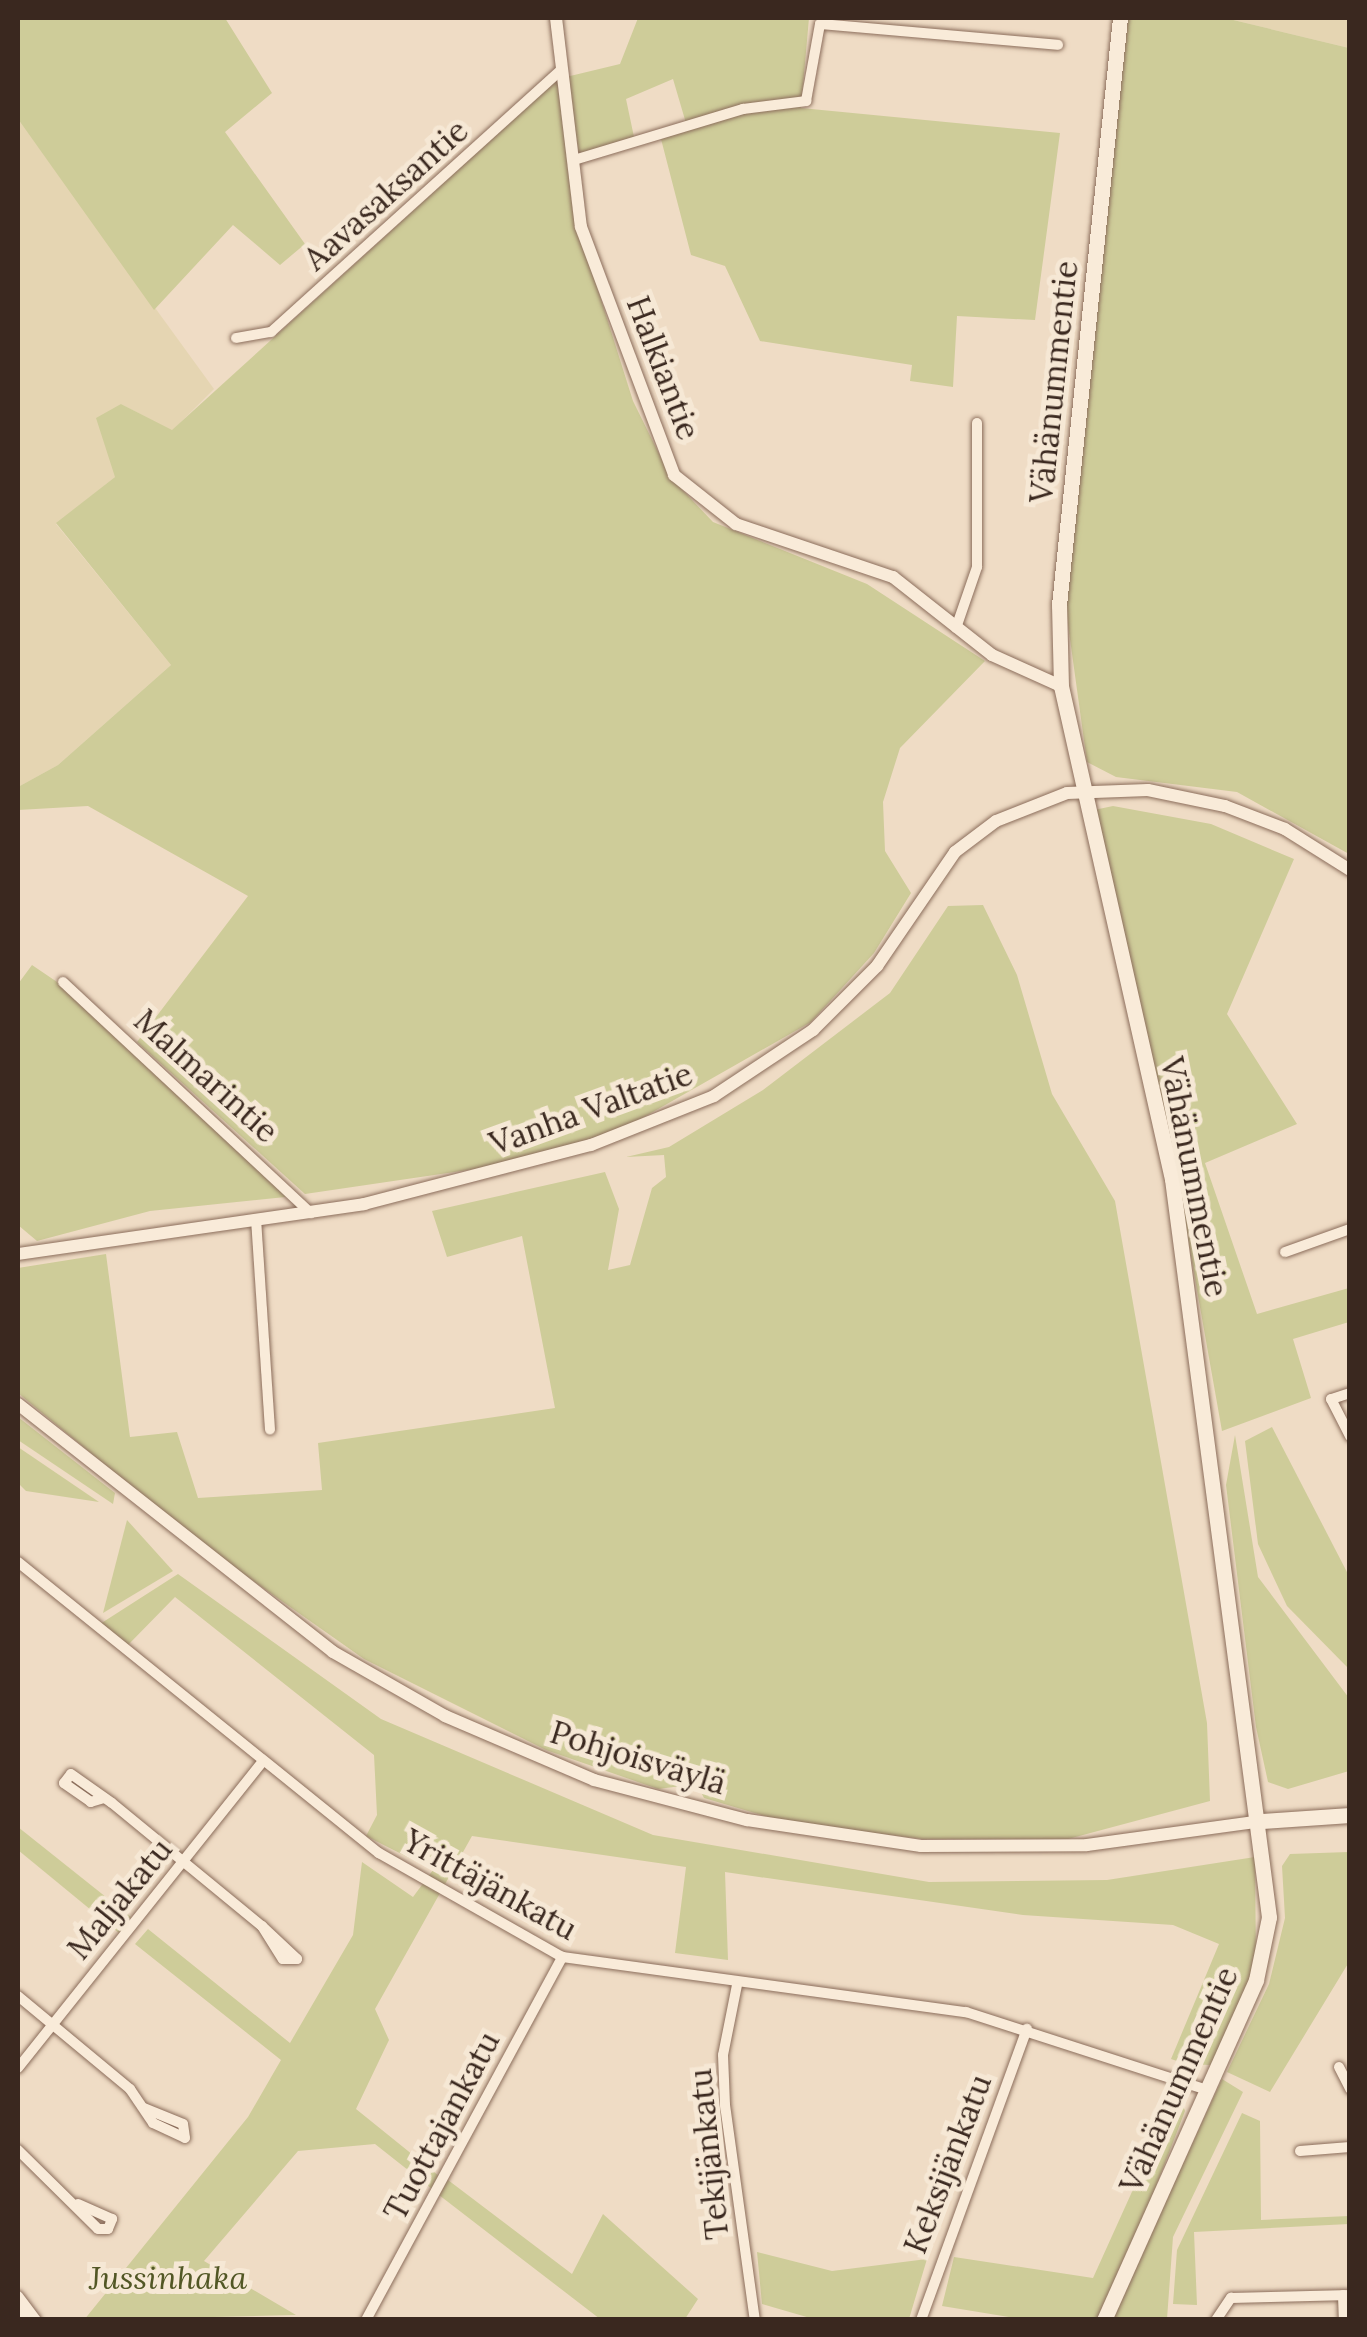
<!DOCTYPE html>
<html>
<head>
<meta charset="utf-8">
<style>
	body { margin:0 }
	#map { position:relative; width:1367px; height:2337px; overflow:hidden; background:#efdcc5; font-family:Lora,serif }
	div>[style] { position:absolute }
	.farmland>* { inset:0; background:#e5d5b2 }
	.green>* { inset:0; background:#cecc99 }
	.roads { filter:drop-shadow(0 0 2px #8b6d5b) drop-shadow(0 0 2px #8b6d5b) }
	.minor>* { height:10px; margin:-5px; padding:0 5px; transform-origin:5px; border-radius:5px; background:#f9ebd9 }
	.tertiary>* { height:12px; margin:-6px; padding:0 6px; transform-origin:6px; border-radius:6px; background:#f9ebd9 }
	.secondary>* { height:15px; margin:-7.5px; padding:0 7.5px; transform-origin:7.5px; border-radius:7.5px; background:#f9ebd9 }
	span { translate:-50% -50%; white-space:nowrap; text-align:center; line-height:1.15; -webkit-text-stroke:10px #f6e8d5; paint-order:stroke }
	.street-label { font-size:32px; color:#3a281f }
	.park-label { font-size:32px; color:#525725; font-style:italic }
	.frame { position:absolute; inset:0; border:20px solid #3a281f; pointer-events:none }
</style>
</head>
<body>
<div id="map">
	<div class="farmland">
		<div style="clip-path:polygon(1225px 18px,1349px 18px,1349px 48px)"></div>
		<div style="clip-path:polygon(18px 119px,214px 389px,172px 431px,121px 404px,115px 477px,56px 524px,171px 665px,58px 765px,18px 787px)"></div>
	</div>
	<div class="green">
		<div style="clip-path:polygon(18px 18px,225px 18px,272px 93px,225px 132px,305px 244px,280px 265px,233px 225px,154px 310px,18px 119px)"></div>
		<div style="clip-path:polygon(638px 18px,809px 18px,801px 108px,1060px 133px,1035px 320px,957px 316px,953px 387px,910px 381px,912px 365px,760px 341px,725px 266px,691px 255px,661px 139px,688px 130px,673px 79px,626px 99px,634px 137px,579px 154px,566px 77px,620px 64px)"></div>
		<div style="clip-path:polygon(1128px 18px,1225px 18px,1349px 48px,1349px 854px,1237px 792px,1116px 777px,1087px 762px,1065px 603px)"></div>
		<div style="clip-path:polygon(557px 80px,575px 217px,633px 401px,671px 478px,713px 522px,867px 584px,985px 661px,900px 748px,883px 802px,885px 851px,911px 893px,874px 953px,811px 1022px,623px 1129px,502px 1165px,305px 1194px,137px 1042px,248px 896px,88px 806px,18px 810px,18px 787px,58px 765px,171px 665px,56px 523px,115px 477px,96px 418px,121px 404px,172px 430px)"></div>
		<div style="clip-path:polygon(1113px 806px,1211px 824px,1294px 859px,1227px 1014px,1297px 1124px,1205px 1163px,1257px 1314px,1349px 1288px,1349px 1322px,1293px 1339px,1311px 1398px,1222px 1431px,1170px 1138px,1094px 810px)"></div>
		<div style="clip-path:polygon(983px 905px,1017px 975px,1052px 1094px,1115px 1201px,1207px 1723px,1210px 1801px,1068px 1839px,923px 1839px,788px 1823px,704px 1798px,697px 1784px,658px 1789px,546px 1750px,364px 1659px,201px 1544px,18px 1393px,18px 1268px,106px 1254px,130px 1437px,177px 1432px,198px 1498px,322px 1490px,318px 1443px,555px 1408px,522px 1236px,447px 1257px,432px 1211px,605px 1172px,619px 1209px,608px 1270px,630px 1265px,652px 1188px,666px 1177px,664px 1155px,626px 1157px,669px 1147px,763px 1090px,890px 993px,948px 906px)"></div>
		<div style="clip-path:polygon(32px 965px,60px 984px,295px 1196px,150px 1211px,37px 1241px,18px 1225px,18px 984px)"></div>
		<div style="clip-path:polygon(18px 1417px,115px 1493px,113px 1504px,18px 1440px)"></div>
		<div style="clip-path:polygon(1272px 1427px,1349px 1576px,1349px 1669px,1287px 1606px,1258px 1544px,1245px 1441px)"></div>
		<div style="clip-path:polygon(1235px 1435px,1258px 1577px,1349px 1698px,1349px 1771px,1288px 1789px,1268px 1782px,1256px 1727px,1226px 1485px)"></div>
		<div style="clip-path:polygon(18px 1447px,99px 1502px,26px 1491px,18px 1483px)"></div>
		<div style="clip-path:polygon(127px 1520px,173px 1571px,103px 1613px)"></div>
		<div style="clip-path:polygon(178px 1574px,381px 1719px,653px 1835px,929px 1882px,1107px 1880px,1255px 1857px,1256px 1967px,1211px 2065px,1186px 2064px,1171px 2059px,1219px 1944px,1173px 1925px,1023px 1915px,725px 1872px,728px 1960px,675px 1953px,686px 1867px,472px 1836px,375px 2009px,389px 2040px,356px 2109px,439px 2176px,432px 2189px,375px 2144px,298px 2151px,204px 2261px,296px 2315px,84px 2320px,248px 2117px,281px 2060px,135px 1944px,148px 1929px,290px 2043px,353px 1935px,362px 1862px,413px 1897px,433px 1870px,366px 1836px,377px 1815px,374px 1755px,175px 1597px,127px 1646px,100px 1624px)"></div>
		<div style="clip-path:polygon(18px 1827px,131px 1917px,119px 1933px,18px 1850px)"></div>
		<div style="clip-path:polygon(1349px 1852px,1349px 1962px,1270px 2092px,1227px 2072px,1269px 1984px,1285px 1918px,1282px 1866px,1290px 1854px)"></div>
		<div style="clip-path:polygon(1222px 2079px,1243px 2092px,1173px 2237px,1167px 2319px,1111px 2320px)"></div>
		<div style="clip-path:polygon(1178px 2090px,1185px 2111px,1105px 2319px,1021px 2319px,942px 2306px,954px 2257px,1093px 2278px)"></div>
		<div style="clip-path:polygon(1242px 2113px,1260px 2121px,1261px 2220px,1349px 2216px,1349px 2224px,1194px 2232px,1197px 2305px,1173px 2304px,1177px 2250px)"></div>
		<div style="clip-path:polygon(448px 2180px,572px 2274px,603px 2214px,698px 2299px,685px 2319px,600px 2319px,439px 2195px)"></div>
		<div style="clip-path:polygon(757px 2252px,832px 2271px,927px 2259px,909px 2319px,817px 2320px,762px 2304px)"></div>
	</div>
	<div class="roads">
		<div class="minor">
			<div style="left:574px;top:160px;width:177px;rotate:-16.8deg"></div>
			<div style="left:743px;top:109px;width:64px;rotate:-7.2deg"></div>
			<div style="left:806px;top:101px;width:78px;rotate:-79.7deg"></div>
			<div style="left:820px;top:24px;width:239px;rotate:5deg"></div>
			<div style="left:236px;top:338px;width:36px;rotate:-10deg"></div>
			<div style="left:271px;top:332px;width:391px;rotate:-42.1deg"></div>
			<div style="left:956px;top:628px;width:65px;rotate:-71deg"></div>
			<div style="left:977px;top:567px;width:144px;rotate:-90deg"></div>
			<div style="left:63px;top:982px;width:339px;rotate:43deg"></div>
			<div style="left:256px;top:1219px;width:211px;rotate:86.2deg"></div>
			<div style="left:1285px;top:1252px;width:69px;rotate:-19.5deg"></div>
			<div style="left:1350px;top:1393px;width:20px;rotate:162deg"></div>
			<div style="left:1331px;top:1399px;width:42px;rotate:62.8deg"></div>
			<div style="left:18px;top:1562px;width:464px;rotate:38.9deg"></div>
			<div style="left:379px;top:1853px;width:210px;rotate:29.6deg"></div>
			<div style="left:562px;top:1957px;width:408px;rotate:7.8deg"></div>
			<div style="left:966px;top:2012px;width:251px;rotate:17.9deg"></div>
			<div style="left:104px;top:1798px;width:14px;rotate:163deg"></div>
			<div style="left:91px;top:1802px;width:33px;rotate:-145deg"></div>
			<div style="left:64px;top:1783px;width:11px;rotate:-52deg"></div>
			<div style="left:71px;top:1774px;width:50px;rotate:35.3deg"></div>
			<div style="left:112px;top:1803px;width:194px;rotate:39.4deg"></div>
			<div style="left:262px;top:1926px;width:39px;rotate:58deg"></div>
			<div style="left:283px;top:1959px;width:14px"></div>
			<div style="left:297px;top:1959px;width:48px;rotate:-136.7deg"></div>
			<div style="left:737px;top:1985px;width:71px;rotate:101.3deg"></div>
			<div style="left:723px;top:2055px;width:50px;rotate:87.7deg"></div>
			<div style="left:725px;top:2105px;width:217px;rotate:82.1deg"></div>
			<div style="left:18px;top:1996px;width:146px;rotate:39.7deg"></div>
			<div style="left:130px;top:2089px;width:41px;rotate:55.9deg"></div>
			<div style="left:153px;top:2123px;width:35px;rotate:25deg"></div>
			<div style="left:185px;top:2138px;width:14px;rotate:-98deg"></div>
			<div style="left:183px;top:2124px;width:42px;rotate:-157.7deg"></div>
			<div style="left:1339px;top:2067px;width:25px;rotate:63deg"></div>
			<div style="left:18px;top:2068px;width:391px;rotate:-51.4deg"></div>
			<div style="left:18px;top:2150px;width:112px;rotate:44.6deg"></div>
			<div style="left:98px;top:2229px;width:10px"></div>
			<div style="left:108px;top:2229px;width:11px;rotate:-68deg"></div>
			<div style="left:112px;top:2219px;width:37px;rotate:-156deg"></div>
			<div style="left:1300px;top:2151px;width:50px;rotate:-4.6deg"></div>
			<div style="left:1343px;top:2295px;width:25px;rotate:88deg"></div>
			<div style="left:18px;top:2296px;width:30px;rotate:53deg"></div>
			<div style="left:18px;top:2311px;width:17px;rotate:31deg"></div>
			<div style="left:366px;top:2320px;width:413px;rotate:-61.6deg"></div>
			<div style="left:921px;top:2320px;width:310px;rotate:-70deg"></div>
			<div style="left:1216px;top:2320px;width:27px;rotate:-56deg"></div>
			<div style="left:1231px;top:2298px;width:119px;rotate:-1.4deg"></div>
		</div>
		<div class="tertiary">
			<div style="left:556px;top:18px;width:210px;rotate:83.2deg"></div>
			<div style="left:581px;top:227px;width:265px;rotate:69.4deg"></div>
			<div style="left:674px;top:475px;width:79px;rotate:38.3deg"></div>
			<div style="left:736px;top:524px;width:166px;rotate:18.7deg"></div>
			<div style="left:893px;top:577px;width:126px;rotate:38.2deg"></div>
			<div style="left:992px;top:655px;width:76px;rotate:24.2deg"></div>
			<div style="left:18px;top:1254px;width:350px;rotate:-8.2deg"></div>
			<div style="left:364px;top:1204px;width:235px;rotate:-14.6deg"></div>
			<div style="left:591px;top:1145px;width:132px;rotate:-21.7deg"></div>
			<div style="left:714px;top:1096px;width:119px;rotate:-33.7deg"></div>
			<div style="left:813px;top:1030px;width:91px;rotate:-45deg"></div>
			<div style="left:877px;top:966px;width:138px;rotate:-55.6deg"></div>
			<div style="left:955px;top:852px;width:51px;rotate:-37.1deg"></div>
			<div style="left:996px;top:821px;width:76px;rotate:-21.5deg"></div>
			<div style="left:1067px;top:793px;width:81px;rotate:-2.1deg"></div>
			<div style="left:1148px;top:790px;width:79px;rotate:11.7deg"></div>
			<div style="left:1225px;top:806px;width:64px;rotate:21deg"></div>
			<div style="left:1285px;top:829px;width:77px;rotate:32.2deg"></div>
			<div style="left:18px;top:1404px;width:401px;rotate:38.2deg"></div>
			<div style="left:333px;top:1652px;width:129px;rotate:29.7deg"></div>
			<div style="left:445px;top:1716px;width:162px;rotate:23.2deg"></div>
			<div style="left:594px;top:1780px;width:158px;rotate:14.7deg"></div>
			<div style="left:747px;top:1820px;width:176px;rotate:8.5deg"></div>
			<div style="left:921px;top:1846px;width:166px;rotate:-0.3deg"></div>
			<div style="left:1087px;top:1845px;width:177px;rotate:-7.8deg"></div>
		</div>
		<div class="secondary">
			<div style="left:1262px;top:1821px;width:88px;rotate:-3.9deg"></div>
			<div style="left:1104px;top:2320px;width:372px;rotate:-65.9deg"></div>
			<div style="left:1256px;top:1980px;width:64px;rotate:-78.3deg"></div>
			<div style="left:1269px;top:1917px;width:744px;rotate:-97.49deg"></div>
			<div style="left:1172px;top:1179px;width:505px;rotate:-102.69deg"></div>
			<div style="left:1061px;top:686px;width:81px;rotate:-91.4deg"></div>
			<div style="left:1059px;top:605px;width:590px;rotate:-84.07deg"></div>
		</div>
	</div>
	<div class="street-label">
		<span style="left:386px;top:195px;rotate:-42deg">Aavasaksantie</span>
		<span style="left:663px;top:368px;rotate:69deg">Halkiantie</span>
		<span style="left:1054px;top:382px;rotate:-84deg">Vähänummentie</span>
		<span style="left:206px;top:1076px;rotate:42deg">Malmarintie</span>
		<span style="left:591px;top:1109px;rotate:-20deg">Vanha Valtatie</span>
		<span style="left:1194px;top:1177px;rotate:79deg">Vähänummentie</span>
		<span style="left:638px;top:1758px;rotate:17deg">Pohjoisväylä</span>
		<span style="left:490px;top:1885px;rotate:29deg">Yrittäjänkatu</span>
		<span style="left:120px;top:1899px;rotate:-51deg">Maljakatu</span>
		<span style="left:1179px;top:2080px;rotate:-66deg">Vähänummentie</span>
		<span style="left:442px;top:2126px;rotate:-62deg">Tuottajankatu</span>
		<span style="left:709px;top:2154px;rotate:-96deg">Tekijänkatu</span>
		<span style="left:948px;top:2164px;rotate:-69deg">Keksijänkatu</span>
	</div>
	<div class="park-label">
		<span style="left:168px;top:2278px">Jussinhaka</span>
	</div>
	<div class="frame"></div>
</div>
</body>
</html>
